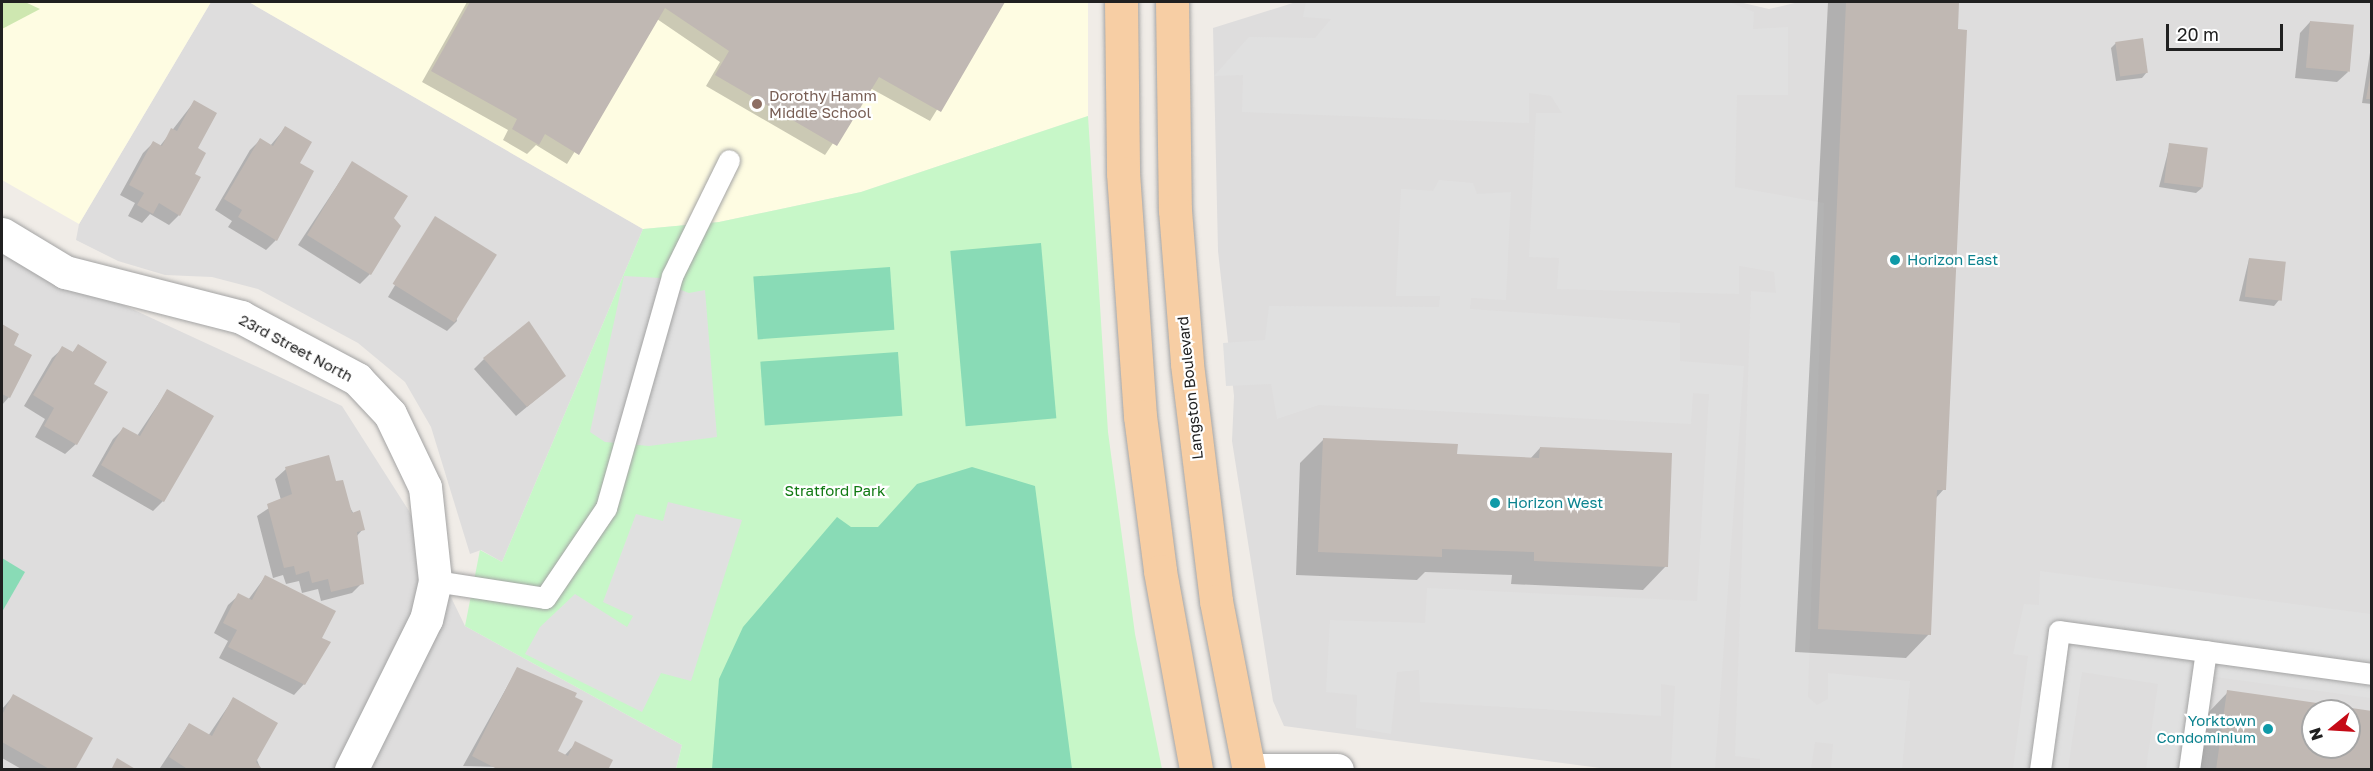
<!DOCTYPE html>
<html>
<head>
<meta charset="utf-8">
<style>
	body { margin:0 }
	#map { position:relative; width:2373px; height:771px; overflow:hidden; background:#f0ece7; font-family:"Golos Text",sans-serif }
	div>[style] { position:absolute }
	.residential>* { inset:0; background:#dedddd }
	.education>* { inset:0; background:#fefce2 }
	.grass>* { inset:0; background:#cee7b0 }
	.park>* { inset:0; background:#c7f7c8 }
	.pitch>* { inset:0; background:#89dbb6; transform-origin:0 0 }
	.parking>* { inset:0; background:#e0e0e0 }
	.shadow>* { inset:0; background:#0003 }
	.building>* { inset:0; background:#c0b8b3; transform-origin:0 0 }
	.roads { filter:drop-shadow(0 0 2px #a4a4a4) drop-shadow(0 0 2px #a4a4a4) }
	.service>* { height:21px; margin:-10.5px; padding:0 10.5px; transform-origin:10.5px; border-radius:10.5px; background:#fff }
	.minor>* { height:33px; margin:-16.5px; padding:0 16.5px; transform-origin:16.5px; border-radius:16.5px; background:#fff }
	.primary>* { height:33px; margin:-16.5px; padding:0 16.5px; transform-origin:16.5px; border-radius:16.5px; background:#f7cea4 }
	.dots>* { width:16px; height:16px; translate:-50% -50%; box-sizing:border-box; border:3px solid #fff; border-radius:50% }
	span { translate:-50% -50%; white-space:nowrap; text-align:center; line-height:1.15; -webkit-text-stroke:4.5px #fff; paint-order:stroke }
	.education-label { font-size:15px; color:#785e54 }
	.left { translate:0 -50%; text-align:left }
	.culture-label { font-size:15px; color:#0d838f }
	.right { translate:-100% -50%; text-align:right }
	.street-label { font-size:15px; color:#202020 }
	.park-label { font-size:15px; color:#117a13 }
	.frame { position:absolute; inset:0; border:3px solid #202020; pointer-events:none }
	.north { position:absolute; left:2301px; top:699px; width:60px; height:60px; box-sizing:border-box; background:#fff; border:2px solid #a6a6a6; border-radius:50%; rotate:252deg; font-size:16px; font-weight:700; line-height:24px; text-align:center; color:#202020 }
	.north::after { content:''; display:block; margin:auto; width:21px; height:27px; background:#c50a16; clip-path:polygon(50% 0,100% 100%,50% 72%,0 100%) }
	.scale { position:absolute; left:2166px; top:24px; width:117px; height:27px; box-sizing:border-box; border:3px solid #202020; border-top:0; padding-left:8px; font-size:18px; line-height:21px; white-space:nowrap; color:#202020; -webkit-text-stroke:4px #fff; paint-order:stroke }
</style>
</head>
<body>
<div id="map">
	<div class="residential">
		<div style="clip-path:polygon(211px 2px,249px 2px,643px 229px,502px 562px,481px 550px,470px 554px,431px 427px,405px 382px,358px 343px,258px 289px,212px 277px,165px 275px,118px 261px,76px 240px,79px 224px)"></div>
		<div style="clip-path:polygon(evenodd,1296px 2px,1739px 2px,1769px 9px,1799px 2px,2371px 2px,2371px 769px,1615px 770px,1284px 726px,1273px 701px,1232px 441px,1234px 396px,1218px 251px,1213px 28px,1296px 2px,2313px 711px,2349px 711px,2349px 747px,2313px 747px,2313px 711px)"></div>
		<div style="clip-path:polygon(2px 249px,342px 406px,409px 511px,465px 626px,682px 745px,676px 769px,2px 769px)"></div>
	</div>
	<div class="education">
		<div style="clip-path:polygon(2px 2px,211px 2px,79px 224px,2px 180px)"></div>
		<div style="clip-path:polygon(249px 2px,1088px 2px,1088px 116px,861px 192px,719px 222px,643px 229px)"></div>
	</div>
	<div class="grass">
		<div style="clip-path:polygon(2px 2px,25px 2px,40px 9px,2px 29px)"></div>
	</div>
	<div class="park">
		<div style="clip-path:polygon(1088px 116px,1108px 432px,1135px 634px,1162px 769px,676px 769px,682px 745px,465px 626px,480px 550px,502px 562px,643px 229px,719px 222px,861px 192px)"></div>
	</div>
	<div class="pitch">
		<div style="left:1041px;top:243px;width:176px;height:91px;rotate:85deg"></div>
		<div style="left:890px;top:267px;width:63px;height:137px;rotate:86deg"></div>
		<div style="left:898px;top:352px;width:64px;height:138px;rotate:86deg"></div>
		<div style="clip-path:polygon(972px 467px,1035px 486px,1072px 769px,712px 769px,719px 679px,743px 627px,837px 517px,851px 527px,878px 527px,917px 484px)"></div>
		<div style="clip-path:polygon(2px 558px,25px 572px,2px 612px)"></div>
	</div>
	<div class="parking">
		<div style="clip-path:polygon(1306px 2px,1729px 2px,1754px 12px,1753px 29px,1788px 27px,1788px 95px,1737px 95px,1735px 187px,1824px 203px,1808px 697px,1817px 705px,1828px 699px,1828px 673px,1910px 681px,1902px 769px,1831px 769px,1833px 744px,1815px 742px,1811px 769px,1760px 769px,1760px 759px,1735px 756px,1751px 291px,1776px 293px,1774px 272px,1739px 266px,1739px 294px,1557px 289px,1559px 258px,1529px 257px,1536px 113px,1562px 113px,1551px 96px,1529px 93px,1529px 123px,1242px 112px,1243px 75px,1214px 76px,1249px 37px,1315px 38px,1331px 19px,1303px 17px)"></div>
		<div style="clip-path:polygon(1439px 180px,1473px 183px,1477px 194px,1511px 192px,1506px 300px,1471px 298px,1470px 309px,1680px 323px,1680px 361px,1744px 366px,1715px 769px,1671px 769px,1675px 686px,1661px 684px,1661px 716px,1420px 702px,1419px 670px,1397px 672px,1391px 734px,1356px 728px,1357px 695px,1326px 692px,1330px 620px,1425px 623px,1427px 588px,1697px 601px,1709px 394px,1693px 393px,1691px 424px,1319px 405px,1277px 419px,1271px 384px,1226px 386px,1223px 343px,1265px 340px,1269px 306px,1439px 307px,1440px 296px,1396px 296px,1401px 189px,1433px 191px)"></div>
		<div style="clip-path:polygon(624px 276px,679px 279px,681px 290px,689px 293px,705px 290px,717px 437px,649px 446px,605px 442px,590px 432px)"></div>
		<div style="clip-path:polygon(668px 502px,742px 520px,691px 681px,661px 673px,642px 712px,525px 654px,540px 627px,575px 594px,627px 627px,633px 616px,603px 602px,636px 514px,663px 521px)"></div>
		<div style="clip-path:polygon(2040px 571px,2371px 614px,2371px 698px,2207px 676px,2195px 769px,2146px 769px,2158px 684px,2082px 672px,2068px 769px,2013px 769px,2028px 656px,2013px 654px,2024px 604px,2039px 605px)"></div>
	</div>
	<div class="shadow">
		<div style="clip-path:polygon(467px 2px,1003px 2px,930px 121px,870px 88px,825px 155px,706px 86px,720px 62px,657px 19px,567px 164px,536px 145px,527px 154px,503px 140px,508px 130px,422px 82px)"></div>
		<div style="clip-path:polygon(1828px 2px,1958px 2px,1944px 489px,1936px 498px,1929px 634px,1906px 658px,1795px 652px)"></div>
		<div style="clip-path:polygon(2310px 22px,2348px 72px,2337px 82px,2295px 78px,2300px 33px)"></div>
		<div style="clip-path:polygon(2372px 40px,2372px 104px,2362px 103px)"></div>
		<div style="clip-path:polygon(2116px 43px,2147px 72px,2142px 78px,2116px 81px,2111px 48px)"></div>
		<div style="clip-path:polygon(194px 102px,193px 175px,179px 215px,169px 225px,150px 214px,142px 223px,128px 216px,135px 203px,120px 195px,143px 153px,153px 143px,160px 146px)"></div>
		<div style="clip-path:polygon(285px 128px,298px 164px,276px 240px,266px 250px,228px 227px,232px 221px,215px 210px,250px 150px,260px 140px,270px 146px)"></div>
		<div style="clip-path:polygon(2170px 144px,2202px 188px,2196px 193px,2159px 187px)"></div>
		<div style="clip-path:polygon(352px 163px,370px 274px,360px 284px,298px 245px)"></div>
		<div style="clip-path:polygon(435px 218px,457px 321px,447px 331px,388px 297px)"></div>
		<div style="clip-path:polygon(2249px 259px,2279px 300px,2274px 306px,2239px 301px)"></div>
		<div style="clip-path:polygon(2px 326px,17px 334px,11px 346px,9px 397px,2px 405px)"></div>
		<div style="clip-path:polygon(78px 346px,92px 384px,76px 444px,65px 454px,35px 437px,45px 419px,24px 406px,52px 358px,63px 348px,72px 353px)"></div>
		<div style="clip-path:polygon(484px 359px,564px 376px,516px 416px,474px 369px)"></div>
		<div style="clip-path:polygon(167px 391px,163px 501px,153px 511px,92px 476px,113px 439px,123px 429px,137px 436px)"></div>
		<div style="clip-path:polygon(1324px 439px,1456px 456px,1530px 459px,1540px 448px,1666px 566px,1643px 590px,1511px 584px,1512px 575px,1425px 572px,1417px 580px,1296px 575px,1300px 463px)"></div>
		<div style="clip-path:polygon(286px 469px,335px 483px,363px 529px,356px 537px,362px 583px,352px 593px,321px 601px,318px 589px,302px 593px,299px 581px,286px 584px,283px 575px,273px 578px,257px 516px,281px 500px,275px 479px)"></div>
		<div style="clip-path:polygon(265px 577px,304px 684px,294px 695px,219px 658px,228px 641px,214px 633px,228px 605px,239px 595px,248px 600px)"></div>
		<div style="clip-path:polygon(517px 669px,556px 752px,564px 756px,576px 743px,607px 770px,463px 766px)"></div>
		<div style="clip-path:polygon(evenodd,2228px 692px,2372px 712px,2372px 770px,2199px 770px,2207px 714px,2228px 692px,2313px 711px,2349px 711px,2349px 747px,2313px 747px,2313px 711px)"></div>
		<div style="clip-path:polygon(14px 695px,74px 770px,23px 770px,2px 758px,2px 709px)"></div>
		<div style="clip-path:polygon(233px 699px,261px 770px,160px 768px,189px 724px,208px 736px)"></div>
	</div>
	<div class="building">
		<div style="clip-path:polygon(470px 2px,1005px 2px,941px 112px,879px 77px,837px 146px,715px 75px,729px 51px,665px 8px,579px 155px,545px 134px,539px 145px,512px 129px,517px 119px,431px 71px)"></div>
		<div style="clip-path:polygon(1846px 2px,1959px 2px,1958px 29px,1967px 30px,1946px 490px,1937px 490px,1931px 635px,1818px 629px)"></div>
		<div style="left:2310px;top:21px;width:44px;height:47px;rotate:5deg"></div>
		<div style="left:2143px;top:38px;width:35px;height:28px;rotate:82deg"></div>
		<div style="clip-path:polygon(2372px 65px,2372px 99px,2366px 99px)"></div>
		<div style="clip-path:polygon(194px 100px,217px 113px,198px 148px,206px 153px,195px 174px,201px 177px,180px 216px,159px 203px,153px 214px,137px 205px,144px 193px,129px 185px,153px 141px,162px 146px,171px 128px,177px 131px)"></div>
		<div style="clip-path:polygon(285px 126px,312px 142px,300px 163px,314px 171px,277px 241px,238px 217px,242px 210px,224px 199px,260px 138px,273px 146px)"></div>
		<div style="left:2169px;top:143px;width:39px;height:40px;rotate:7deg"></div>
		<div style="clip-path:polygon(352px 161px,408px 196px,394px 218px,401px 226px,371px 275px,307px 235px)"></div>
		<div style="left:435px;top:216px;width:73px;height:80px;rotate:32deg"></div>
		<div style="left:2249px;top:258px;width:37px;height:39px;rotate:6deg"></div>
		<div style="clip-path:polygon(529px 321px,566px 376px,527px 407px,483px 358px)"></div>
		<div style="clip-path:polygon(2px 324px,19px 334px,14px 345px,32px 355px,10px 398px,2px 394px)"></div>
		<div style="clip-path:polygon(78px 344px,107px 362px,94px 384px,108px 392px,77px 445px,44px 426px,54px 408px,33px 395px,62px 346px,73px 352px)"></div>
		<div style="clip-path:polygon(167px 389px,214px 416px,164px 502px,101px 465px,123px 427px,140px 436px)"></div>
		<div style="clip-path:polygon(1323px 438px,1458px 444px,1457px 454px,1539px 458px,1540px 447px,1672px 453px,1668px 567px,1534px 561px,1534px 552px,1442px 549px,1442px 557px,1318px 552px)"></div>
		<div style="clip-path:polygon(329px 455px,336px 481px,343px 480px,352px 513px,360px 510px,365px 530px,357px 532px,364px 584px,331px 592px,328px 579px,312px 583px,309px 571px,296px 575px,294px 566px,284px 568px,267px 504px,292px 494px,285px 467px)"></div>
		<div style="clip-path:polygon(265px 575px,336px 611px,322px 638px,331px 642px,305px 685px,228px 647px,237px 630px,223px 623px,238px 593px,252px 600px)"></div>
		<div style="clip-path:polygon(517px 667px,577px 693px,575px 697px,583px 701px,558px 751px,568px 756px,575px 741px,613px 760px,608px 770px,499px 770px,472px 756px)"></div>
		<div style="clip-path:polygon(evenodd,2227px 690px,2372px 711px,2372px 770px,2216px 770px,2227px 690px,2313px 711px,2349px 711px,2349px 747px,2313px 747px,2313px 711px)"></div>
		<div style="clip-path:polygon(13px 694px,93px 738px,75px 770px,51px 770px,2px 742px,2px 715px)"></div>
		<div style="clip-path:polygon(233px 697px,278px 723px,256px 762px,263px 770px,189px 770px,169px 757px,189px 723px,212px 736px)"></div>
		<div style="clip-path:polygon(117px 758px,137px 770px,111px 770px)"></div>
	</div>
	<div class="roads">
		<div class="service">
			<div style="left:435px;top:581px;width:111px;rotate:8.8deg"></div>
			<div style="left:545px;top:598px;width:109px;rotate:-55.9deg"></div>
			<div style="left:606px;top:508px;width:241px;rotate:-74.1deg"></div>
			<div style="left:672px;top:276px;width:129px;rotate:-63.8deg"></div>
			<div style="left:2040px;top:770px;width:140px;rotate:-82.2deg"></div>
			<div style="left:2059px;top:631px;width:316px;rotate:7.8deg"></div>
			<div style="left:2189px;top:770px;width:120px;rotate:-81.9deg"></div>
		</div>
		<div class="minor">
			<div style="left:2px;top:234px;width:74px;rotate:31.1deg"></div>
			<div style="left:65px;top:272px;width:182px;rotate:14.3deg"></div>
			<div style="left:241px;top:317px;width:132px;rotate:28.1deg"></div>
			<div style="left:357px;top:379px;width:48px;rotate:46.7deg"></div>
			<div style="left:390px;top:414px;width:81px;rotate:64.4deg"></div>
			<div style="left:425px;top:487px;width:95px;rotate:83.9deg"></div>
			<div style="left:435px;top:581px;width:39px;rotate:103deg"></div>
			<div style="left:426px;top:619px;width:169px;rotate:116.4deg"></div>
			<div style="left:1257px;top:770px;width:80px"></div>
		</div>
		<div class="primary">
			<div style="left:1121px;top:2px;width:171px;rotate:89.3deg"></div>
			<div style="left:1123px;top:173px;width:244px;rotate:86deg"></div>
			<div style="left:1140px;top:416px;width:156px;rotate:82.6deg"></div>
			<div style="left:1160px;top:571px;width:202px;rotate:79.7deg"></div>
			<div style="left:1172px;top:2px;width:208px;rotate:89.2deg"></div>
			<div style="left:1175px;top:210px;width:154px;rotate:85.5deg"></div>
			<div style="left:1187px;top:364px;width:239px;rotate:83deg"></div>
			<div style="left:1216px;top:601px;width:172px;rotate:79deg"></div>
		</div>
	</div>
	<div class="dots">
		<div style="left:757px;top:104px;background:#8d6e63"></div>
		<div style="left:1895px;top:260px;background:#0f9aa8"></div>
		<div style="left:1495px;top:503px;background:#0f9aa8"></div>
		<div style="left:2268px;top:729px;background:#0f9aa8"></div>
	</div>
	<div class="education-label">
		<span class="left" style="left:769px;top:104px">Dorothy Hamm<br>Middle School</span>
	</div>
	<div class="culture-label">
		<span class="left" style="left:1907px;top:260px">Horizon East</span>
		<span class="left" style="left:1507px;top:503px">Horizon West</span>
		<span class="right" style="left:2256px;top:729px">Yorktown<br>Condominium</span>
	</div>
	<div class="street-label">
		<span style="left:296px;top:348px;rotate:28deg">23rd Street North</span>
		<span style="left:1190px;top:388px;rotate:-96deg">Langston Boulevard</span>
	</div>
	<div class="park-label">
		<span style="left:835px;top:491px">Stratford Park</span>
	</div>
	<div class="frame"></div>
	<div class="north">N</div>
	<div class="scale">20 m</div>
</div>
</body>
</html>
